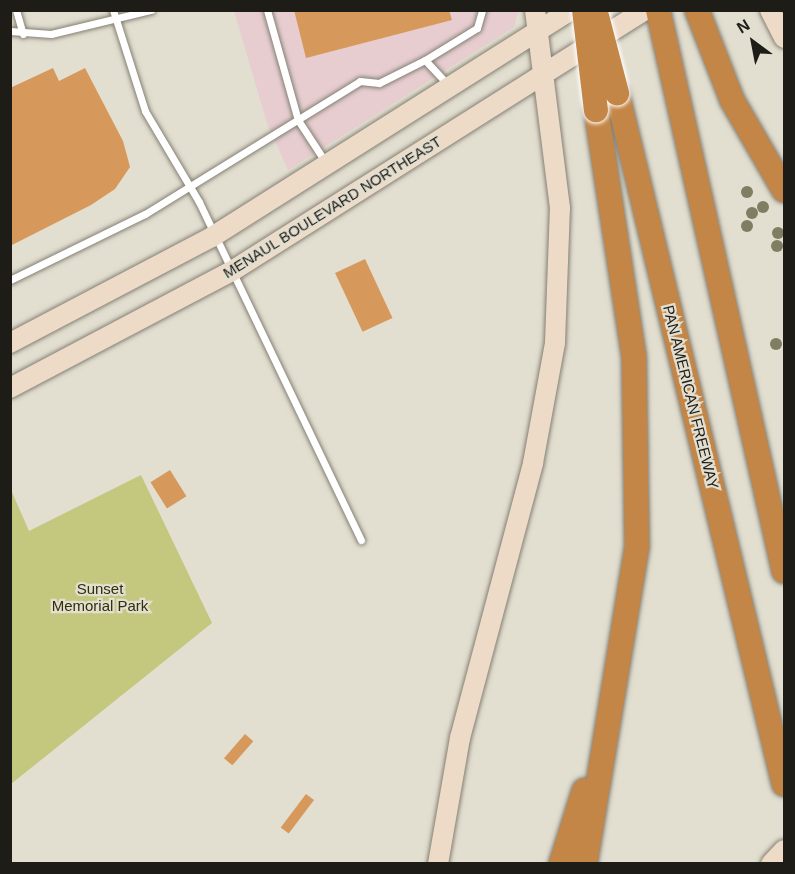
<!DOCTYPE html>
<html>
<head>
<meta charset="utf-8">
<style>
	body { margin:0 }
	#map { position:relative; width:795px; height:874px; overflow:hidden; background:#e2ded0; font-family:Helvetica,sans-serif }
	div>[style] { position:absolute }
	.commercial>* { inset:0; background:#e7cdd0 }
	.green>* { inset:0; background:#c3c87e }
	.building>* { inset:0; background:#d7985b; transform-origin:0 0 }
	.roads { filter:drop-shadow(0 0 2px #848074) drop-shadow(0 0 2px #848074) }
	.service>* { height:7px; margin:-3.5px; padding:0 3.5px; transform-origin:3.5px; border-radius:3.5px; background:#fff }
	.secondary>* { height:20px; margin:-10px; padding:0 10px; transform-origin:10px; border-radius:10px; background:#eddbc8 }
	.motorway>* { height:24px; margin:-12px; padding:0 12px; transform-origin:12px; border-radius:12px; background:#c38646 }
	.bridges { filter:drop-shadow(0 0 2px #fff) drop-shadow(0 0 2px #fff) }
	.motorway-bridge>* { height:24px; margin:-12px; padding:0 12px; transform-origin:12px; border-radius:12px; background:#c38646 }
	.trees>* { width:12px; height:12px; margin:-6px; border-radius:50%; background:#7f7e63 }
	span { translate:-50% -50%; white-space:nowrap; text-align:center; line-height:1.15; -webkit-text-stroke:4.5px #e2ded0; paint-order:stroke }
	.street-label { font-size:15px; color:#1d1c17 }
	.park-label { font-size:15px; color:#2e300a }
	.frame { position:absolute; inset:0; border:12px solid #1d1c17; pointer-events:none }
	.north { position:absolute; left:723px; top:12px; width:60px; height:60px; -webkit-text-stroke:4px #e2ded0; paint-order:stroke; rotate:328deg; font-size:16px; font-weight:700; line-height:24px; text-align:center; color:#1d1c17 }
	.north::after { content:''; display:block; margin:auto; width:21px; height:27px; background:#1d1c17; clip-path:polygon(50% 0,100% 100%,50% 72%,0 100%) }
</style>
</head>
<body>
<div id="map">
	<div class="commercial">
		<div style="clip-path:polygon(519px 10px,514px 27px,288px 170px,267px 123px,234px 11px)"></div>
	</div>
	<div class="green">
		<div style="clip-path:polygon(141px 475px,212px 623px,11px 784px,11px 490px,29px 531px)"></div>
	</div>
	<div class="building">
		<div style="clip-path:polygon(294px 10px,449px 10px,452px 20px,306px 58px)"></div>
		<div style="clip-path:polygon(53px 68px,59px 81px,85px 68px,123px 141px,130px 167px,115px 189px,91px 205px,10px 246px,10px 88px)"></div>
		<div style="left:365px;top:259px;width:65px;height:33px;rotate:65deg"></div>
		<div style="left:170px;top:470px;width:31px;height:23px;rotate:58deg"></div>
		<div style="left:245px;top:734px;width:11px;height:32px;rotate:41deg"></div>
		<div style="left:306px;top:794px;width:10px;height:42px;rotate:37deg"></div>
	</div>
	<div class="roads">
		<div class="service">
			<div style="left:16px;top:10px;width:25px;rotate:74deg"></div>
			<div style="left:113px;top:10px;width:106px;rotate:72.4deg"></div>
			<div style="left:145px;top:111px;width:106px;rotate:59.3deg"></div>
			<div style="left:199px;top:202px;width:375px;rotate:64.4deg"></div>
			<div style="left:267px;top:10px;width:114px;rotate:74.3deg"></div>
			<div style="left:298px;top:120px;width:51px;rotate:56.9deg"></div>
			<div style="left:10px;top:31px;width:41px;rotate:4.2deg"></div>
			<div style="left:51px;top:34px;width:103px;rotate:-13.5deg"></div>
			<div style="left:425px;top:60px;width:61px;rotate:-31.6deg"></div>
			<div style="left:477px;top:28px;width:19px;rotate:-74deg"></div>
			<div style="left:10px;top:280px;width:150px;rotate:-26.1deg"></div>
			<div style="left:145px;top:214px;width:253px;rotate:-31.7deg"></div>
			<div style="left:360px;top:81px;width:19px;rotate:6deg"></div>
			<div style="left:379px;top:83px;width:51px;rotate:-26.6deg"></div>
			<div style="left:425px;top:60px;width:34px;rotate:47deg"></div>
		</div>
		<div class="secondary">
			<div style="left:770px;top:10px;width:31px;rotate:63deg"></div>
			<div style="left:10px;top:343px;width:228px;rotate:-27.7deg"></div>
			<div style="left:212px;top:237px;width:425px;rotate:-32.3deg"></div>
			<div style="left:10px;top:388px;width:251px;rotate:-27.8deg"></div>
			<div style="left:232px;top:271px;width:489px;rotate:-32.3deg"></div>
			<div style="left:438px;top:864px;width:128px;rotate:-80.1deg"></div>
			<div style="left:460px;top:738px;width:285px;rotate:-75.1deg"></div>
			<div style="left:533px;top:463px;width:122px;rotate:-79.6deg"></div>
			<div style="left:555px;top:343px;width:135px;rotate:-87.9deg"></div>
			<div style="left:560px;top:208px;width:200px;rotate:-97.2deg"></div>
			<div style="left:771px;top:864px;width:19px;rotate:-47deg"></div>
		</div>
		<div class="motorway">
			<div style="left:658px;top:10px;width:575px;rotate:77.34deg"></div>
			<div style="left:697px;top:10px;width:97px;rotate:68.7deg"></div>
			<div style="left:732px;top:100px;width:104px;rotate:60deg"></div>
			<div style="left:617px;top:93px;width:711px;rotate:76.41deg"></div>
			<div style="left:561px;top:864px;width:77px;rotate:-72.5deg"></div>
			<div style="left:585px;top:864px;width:322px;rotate:-80.7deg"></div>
			<div style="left:637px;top:546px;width:189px;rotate:-90.9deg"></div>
			<div style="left:634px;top:357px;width:250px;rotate:-98.7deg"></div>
		</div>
	</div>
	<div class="bridges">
		<div class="motorway-bridge">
			<div style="left:584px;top:10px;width:101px;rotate:83.2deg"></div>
			<div style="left:597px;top:16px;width:80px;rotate:75.4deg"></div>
		</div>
	</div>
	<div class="trees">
		<div style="left:747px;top:192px"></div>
		<div style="left:763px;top:207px"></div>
		<div style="left:752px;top:213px"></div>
		<div style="left:747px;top:226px"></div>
		<div style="left:778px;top:233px"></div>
		<div style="left:777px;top:246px"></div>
		<div style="left:776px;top:344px"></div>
	</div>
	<div class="street-label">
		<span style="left:332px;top:207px;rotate:-32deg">MENAUL BOULEVARD NORTHEAST</span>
		<span style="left:691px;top:397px;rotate:76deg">PAN AMERICAN FREEWAY</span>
	</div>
	<div class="park-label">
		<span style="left:100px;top:597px">Sunset<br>Memorial Park</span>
	</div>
	<div class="frame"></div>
	<div class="north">N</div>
</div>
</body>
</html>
